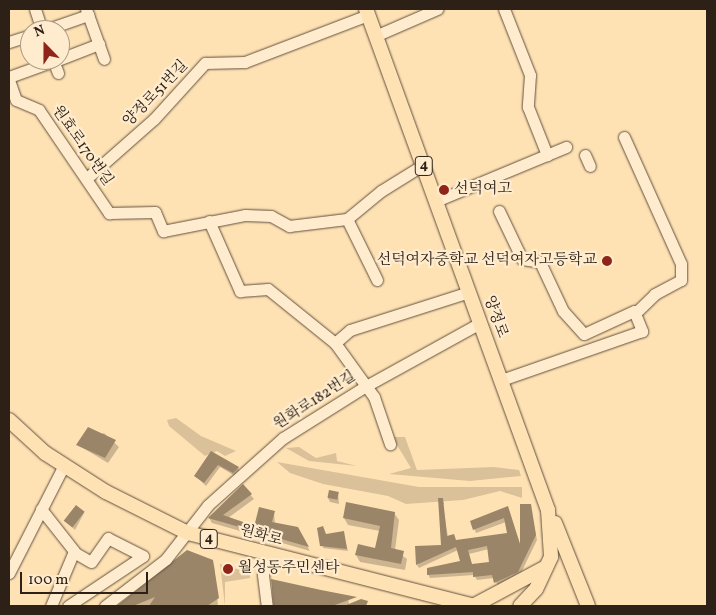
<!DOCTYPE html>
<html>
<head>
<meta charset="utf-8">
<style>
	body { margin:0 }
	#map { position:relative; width:716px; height:615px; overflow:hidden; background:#ffe2b4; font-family:Vollkorn,"Noto Serif KR",serif }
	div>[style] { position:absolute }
	.green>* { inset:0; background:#dbc199 }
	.shadow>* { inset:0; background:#0003 }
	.building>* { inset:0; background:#9a8569; transform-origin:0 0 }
	.roads { filter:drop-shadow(0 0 1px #61503e) drop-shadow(0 0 1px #61503e) }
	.minor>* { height:11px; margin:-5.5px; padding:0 5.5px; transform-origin:5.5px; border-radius:5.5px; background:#ffecce }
	.major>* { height:14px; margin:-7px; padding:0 7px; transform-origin:7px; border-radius:7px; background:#ffe2b4 }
	.dots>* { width:14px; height:14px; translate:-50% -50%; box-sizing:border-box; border:2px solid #ffecce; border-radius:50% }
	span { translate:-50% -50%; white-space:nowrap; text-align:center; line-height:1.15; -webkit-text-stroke:4.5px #ffecce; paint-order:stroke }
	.shield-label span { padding:1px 4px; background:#ffecce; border:1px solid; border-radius:4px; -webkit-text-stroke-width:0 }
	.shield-label { font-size:14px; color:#2c2017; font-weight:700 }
	.street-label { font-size:15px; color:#2c2017 }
	.poi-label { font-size:15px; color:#2c2017 }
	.left { translate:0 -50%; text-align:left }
	.right { translate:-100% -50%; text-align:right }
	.frame { position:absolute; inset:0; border:10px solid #2c2017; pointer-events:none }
	.north { position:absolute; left:20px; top:20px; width:50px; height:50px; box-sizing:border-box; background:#ffecce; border:1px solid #ab9a85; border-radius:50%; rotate:338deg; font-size:14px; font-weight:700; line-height:20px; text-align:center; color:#2c2017 }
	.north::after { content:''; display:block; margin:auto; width:18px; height:22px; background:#8f2418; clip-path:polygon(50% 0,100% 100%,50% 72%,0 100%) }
	.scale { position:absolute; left:20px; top:572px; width:128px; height:22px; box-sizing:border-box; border:2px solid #2c2017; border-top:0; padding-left:6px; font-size:15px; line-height:18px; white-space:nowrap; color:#2c2017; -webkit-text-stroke:4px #ffecce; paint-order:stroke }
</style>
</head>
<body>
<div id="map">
	<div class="green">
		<div style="clip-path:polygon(176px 418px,201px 436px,236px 451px,225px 456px,217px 451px,205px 456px,169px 426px,167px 420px)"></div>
		<div style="clip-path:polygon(392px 437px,405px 437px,417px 470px,494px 467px,519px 470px,521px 476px,470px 481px,389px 474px,411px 468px)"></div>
		<div style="clip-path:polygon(299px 447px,316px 458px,336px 453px,337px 461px,357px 466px,309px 461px,286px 448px)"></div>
		<div style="clip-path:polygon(277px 462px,419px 487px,522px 487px,522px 498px,500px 491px,463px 500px,406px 504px,388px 496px,323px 484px,290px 473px)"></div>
		<div style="clip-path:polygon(220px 564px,250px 573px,250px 578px,225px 582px,225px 606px)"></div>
	</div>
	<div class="shadow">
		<div style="clip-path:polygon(104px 433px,119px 447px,108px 463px,78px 445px)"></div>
		<div style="clip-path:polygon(212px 453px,238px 468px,240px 471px,235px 476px,220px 467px,206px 486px,196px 476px)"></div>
		<div style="clip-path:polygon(243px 486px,254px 499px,228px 518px,260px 529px,256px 523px,274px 513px,275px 524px,297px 528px,310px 551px,212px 523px,209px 518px)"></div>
		<div style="clip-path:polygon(338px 493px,339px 504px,330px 502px,328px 498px)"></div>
		<div style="clip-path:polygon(evenodd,442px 499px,448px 537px,454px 535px,456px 542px,508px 534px,506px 522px,476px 533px,472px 522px,509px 511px,521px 547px,530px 505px,537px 540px,520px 575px,498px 586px,494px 578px,477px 580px,474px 575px,430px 578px,428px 574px,462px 562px,458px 550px,419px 568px,417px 565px,442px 546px,442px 499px,489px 549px,491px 563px,472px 565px,469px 554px,489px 549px)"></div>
		<div style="clip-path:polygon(84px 513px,75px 530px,65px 520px)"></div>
		<div style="clip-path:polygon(394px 513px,399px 520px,395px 550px,407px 559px,405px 570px,360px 562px,356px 555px,376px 549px,380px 531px,348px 525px,344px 518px)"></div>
		<div style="clip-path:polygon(343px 532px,348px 551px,323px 548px,326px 535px)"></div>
		<div style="clip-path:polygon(187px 551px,214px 565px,218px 606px,119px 606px)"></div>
		<div style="clip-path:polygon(272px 581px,348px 597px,349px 605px,369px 605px,272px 606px)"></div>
	</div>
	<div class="building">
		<div style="clip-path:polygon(88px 427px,116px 440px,105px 458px,76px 445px)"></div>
		<div style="clip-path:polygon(211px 451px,239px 467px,233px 473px,218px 465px,204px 483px,194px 476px)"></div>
		<div style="clip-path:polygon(243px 484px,252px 494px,223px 515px,260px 528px,255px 523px,259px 507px,275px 511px,272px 522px,298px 527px,309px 547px,208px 518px)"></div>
		<div style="left:329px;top:490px;width:10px;height:8px;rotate:11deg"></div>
		<div style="clip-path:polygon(evenodd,438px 498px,443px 498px,447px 536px,454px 534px,456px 540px,507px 533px,504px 518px,473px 530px,470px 521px,508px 506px,520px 544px,520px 504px,531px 504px,536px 535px,518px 572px,494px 583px,492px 575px,473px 577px,473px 572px,427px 575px,427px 568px,460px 561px,456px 547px,416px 565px,415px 546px,441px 545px,438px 498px,487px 546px,489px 562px,472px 564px,468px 550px,487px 546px)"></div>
		<div style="clip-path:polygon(346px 502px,395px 512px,391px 548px,404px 551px,401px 564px,355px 555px,358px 544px,375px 548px,380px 526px,343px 518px)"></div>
		<div style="left:76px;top:505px;width:11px;height:20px;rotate:38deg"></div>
		<div style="clip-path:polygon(323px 526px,326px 534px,344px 531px,347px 549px,320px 546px,317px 528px)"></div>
		<div style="clip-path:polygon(187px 550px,213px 560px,219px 598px,207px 606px,149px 606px,155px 597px,133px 606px,117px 606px)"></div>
		<div style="clip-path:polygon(271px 579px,321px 590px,357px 597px,332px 606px,274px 606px)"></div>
		<div style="clip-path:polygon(361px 599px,368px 601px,366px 606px,344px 606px)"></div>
	</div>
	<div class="roads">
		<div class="minor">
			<div style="left:35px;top:9px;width:22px;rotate:72deg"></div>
			<div style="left:86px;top:9px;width:53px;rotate:70.2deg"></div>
			<div style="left:504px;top:9px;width:71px;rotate:68.5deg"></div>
			<div style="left:530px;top:75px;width:32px;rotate:94deg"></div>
			<div style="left:528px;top:107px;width:52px;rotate:68.4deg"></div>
			<div style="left:45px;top:30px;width:46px;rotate:-19.2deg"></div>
			<div style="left:375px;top:36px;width:68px;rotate:-23.5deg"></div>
			<div style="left:9px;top:42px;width:22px;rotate:-18deg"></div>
			<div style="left:60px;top:59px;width:42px;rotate:-21deg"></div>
			<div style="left:53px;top:60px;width:14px;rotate:69deg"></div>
			<div style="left:9px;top:77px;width:50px;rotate:-19.9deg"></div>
			<div style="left:9px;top:80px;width:21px;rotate:71deg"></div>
			<div style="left:16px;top:100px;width:25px;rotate:23deg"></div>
			<div style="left:39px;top:110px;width:125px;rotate:55.8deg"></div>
			<div style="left:109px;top:213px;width:46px;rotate:-1.2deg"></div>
			<div style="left:155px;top:212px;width:21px;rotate:67deg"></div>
			<div style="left:163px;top:231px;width:84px;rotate:-11deg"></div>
			<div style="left:245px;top:215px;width:26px;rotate:2deg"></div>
			<div style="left:271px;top:216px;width:21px;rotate:29deg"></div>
			<div style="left:289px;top:226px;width:58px;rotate:-6.9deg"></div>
			<div style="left:347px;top:219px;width:44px;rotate:-39.5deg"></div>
			<div style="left:381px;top:191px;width:49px;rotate:-31.8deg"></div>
			<div style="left:624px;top:137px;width:139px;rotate:65.8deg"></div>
			<div style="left:681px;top:264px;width:16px;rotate:90deg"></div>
			<div style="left:681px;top:280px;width:30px;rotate:152deg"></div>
			<div style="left:655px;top:294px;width:28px;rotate:136deg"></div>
			<div style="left:585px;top:155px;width:12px;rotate:66deg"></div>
			<div style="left:87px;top:178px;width:89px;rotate:-41.4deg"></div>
			<div style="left:154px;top:119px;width:76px;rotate:-47.7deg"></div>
			<div style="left:205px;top:63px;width:40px;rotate:-1.4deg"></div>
			<div style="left:245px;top:62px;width:132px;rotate:-20.9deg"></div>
			<div style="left:436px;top:201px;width:141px;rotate:-22.6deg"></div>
			<div style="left:499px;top:211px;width:53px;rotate:64.4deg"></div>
			<div style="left:522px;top:259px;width:18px;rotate:9deg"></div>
			<div style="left:540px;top:262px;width:54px;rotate:64.9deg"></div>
			<div style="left:563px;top:311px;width:31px;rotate:48deg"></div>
			<div style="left:584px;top:334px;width:55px;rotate:-24.7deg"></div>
			<div style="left:634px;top:311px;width:22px;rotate:68deg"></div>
			<div style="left:642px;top:331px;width:149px;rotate:160.8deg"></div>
			<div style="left:347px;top:219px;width:68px;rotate:63.8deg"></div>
			<div style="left:209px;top:221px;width:77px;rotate:66.1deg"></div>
			<div style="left:240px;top:291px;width:28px;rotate:-4deg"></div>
			<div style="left:268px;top:289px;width:86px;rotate:38.9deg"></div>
			<div style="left:335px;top:343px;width:20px;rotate:-41deg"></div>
			<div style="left:350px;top:330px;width:125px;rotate:-17.7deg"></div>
			<div style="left:335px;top:343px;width:67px;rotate:54.2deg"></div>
			<div style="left:374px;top:397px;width:50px;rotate:71.2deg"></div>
			<div style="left:41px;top:509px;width:53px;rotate:51.8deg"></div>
			<div style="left:74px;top:551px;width:60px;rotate:112.7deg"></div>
			<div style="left:266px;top:554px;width:21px;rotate:98deg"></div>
			<div style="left:263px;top:575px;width:31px;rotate:83deg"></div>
			<div style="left:9px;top:573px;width:121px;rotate:-63deg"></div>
			<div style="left:68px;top:606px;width:90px;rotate:-33.7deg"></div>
			<div style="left:143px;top:556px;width:39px;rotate:-153deg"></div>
			<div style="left:108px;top:538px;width:29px;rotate:125deg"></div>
			<div style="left:91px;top:562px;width:20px;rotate:-150deg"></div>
			<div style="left:105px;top:606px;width:77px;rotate:-37.6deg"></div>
			<div style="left:166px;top:559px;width:68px;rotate:-52.1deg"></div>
			<div style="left:208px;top:505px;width:101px;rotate:-41.8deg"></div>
			<div style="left:283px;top:438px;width:98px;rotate:-32.1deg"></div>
			<div style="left:366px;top:386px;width:130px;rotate:-28.9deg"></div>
		</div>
		<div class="major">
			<div style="left:366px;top:9px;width:533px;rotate:70.04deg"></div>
			<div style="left:548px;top:510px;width:47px;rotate:86.3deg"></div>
			<div style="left:551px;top:557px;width:35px;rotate:115deg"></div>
			<div style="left:536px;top:589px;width:23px;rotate:133deg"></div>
			<div style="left:9px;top:420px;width:49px;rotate:42.5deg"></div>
			<div style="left:45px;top:453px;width:72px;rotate:32.6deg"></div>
			<div style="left:106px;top:492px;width:92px;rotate:26.6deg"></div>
			<div style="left:188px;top:533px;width:296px;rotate:14.3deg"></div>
			<div style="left:555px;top:523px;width:89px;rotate:68.3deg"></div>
			<div style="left:473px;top:606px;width:83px;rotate:-28.1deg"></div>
		</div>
	</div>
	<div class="dots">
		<div style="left:444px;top:190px;background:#8f2418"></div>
		<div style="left:607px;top:261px;background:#8f2418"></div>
		<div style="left:228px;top:569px;background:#8f2418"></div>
	</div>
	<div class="shield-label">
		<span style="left:424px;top:166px">4</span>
		<span style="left:209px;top:539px">4</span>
	</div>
	<div class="street-label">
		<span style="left:156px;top:94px;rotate:-46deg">양정로51번길</span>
		<span style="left:82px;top:146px;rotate:55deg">원효로170번길</span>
		<span style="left:495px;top:317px;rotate:70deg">양정로</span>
		<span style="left:315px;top:401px;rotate:-33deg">원화로182번길</span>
		<span style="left:261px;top:536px;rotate:15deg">원화로</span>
	</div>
	<div class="poi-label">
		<span class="left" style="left:454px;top:190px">선덕여고</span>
		<span class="right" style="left:597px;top:261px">선덕여자중학교 선덕여자고등학교</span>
		<span class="left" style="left:238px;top:569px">월성동주민센타</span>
	</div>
	<div class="frame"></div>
	<div class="north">N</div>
	<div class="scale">100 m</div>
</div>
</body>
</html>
